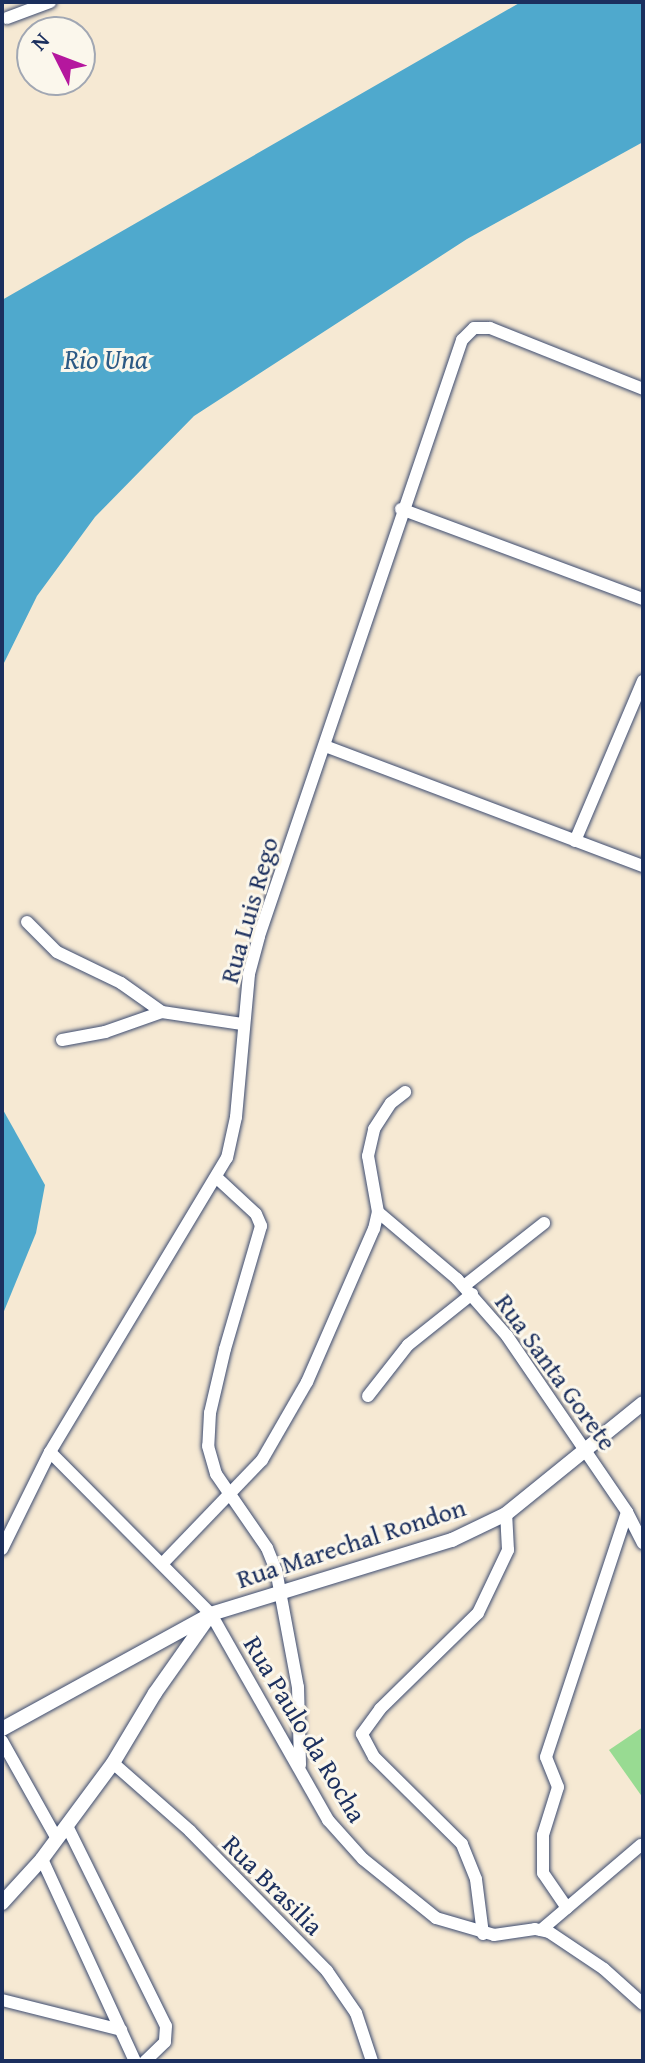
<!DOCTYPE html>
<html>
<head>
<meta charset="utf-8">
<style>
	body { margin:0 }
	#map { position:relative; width:645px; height:2063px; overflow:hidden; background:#f6e9d3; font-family:"Gentium Book Plus",serif }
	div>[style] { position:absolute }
	.green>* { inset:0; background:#98db92 }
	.water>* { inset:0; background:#4fa9cd }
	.roads { filter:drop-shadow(0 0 2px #3c4b70) drop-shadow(0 0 2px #3c4b70) }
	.minor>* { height:12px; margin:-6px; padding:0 6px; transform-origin:6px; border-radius:6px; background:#fff }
	.tertiary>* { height:14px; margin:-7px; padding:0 7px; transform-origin:7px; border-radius:7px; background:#fff }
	span { translate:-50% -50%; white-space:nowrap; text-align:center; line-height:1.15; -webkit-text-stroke:6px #fbf7ec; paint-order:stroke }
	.street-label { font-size:26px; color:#1b2f5e }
	.water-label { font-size:28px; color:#2d5a85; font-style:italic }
	.frame { position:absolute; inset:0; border:4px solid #1b2f5e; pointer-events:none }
	.north { position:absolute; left:16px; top:16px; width:80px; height:80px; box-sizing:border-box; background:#fbf7ec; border:2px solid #a1a7b3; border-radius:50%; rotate:312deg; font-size:22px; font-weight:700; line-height:32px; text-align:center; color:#1b2f5e }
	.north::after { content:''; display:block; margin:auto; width:28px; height:36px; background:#b5179e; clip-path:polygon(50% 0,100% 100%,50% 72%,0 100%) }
</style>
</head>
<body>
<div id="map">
	<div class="green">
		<div style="clip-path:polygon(643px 1727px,643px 1798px,609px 1750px)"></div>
	</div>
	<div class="water">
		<div style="clip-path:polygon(521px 2px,643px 2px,643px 142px,467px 239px,194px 416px,95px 517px,37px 596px,2px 667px,2px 300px)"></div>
		<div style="clip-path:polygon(2px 1108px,45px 1185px,36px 1233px,2px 1316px)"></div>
	</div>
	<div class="roads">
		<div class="minor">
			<div style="left:7px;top:18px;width:46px;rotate:-20.4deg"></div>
			<div style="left:401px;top:509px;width:258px;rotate:20.4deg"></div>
			<div style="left:325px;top:746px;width:340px;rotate:20.7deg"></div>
			<div style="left:575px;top:841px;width:174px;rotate:-67deg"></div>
			<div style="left:27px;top:922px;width:42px;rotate:45deg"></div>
			<div style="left:57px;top:952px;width:71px;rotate:25.8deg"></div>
			<div style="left:121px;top:983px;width:50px;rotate:35.3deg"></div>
			<div style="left:62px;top:1040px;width:44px;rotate:-10.5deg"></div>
			<div style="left:105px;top:1032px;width:60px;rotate:-19.3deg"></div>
			<div style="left:162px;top:1012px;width:81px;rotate:8.5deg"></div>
			<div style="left:216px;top:1177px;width:54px;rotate:42.8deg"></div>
			<div style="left:256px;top:1214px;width:13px;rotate:67deg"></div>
			<div style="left:261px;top:1226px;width:128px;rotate:106.3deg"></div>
			<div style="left:225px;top:1349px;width:66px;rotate:103.2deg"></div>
			<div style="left:210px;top:1413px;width:33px;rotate:93deg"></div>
			<div style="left:208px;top:1446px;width:29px;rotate:74deg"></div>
			<div style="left:216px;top:1474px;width:90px;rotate:55.4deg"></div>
			<div style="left:267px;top:1548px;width:24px;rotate:68deg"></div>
			<div style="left:276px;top:1570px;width:119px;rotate:79.4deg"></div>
			<div style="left:298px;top:1687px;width:78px;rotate:88.5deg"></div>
			<div style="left:378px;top:1212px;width:104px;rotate:40.3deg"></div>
			<div style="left:457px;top:1279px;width:76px;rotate:48.7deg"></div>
			<div style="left:507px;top:1336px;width:213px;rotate:55.7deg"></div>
			<div style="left:627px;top:1512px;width:35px;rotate:63deg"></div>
			<div style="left:464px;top:1286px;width:102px;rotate:-38.2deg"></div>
			<div style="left:368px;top:1396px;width:65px;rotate:-51.9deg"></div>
			<div style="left:408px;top:1345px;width:82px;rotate:-38.6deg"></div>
			<div style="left:50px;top:1452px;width:228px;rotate:45.2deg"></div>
			<div style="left:211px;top:1614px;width:237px;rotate:60.4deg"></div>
			<div style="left:328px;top:1820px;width:52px;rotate:48.1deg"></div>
			<div style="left:363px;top:1859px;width:94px;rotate:38.9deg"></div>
			<div style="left:436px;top:1918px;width:60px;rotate:16.3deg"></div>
			<div style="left:494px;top:1935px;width:41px;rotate:-8.3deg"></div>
			<div style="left:535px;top:1929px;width:14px;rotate:12deg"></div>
			<div style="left:549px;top:1932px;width:66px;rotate:33.9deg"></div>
			<div style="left:604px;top:1969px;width:52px;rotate:41.9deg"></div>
			<div style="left:2px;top:1549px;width:108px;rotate:-63.7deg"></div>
			<div style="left:50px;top:1452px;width:343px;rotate:-59deg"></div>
			<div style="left:227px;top:1158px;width:42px;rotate:-77.6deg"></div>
			<div style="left:236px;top:1117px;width:144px;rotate:-84.8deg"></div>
			<div style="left:249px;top:974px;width:39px;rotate:-75deg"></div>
			<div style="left:259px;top:936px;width:630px;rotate:-71.19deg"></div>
			<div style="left:462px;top:340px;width:17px;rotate:-45deg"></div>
			<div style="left:474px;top:328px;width:16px"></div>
			<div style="left:490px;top:328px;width:165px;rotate:21.7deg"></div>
			<div style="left:162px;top:1564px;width:144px;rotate:-46.1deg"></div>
			<div style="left:262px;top:1460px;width:90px;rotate:-60deg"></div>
			<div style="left:307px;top:1382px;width:167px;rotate:-66.4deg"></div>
			<div style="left:374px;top:1229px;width:17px;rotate:-77deg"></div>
			<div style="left:378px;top:1212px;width:57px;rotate:-100.1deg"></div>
			<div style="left:368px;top:1156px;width:28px;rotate:-77deg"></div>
			<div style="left:374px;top:1129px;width:31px;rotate:-57deg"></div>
			<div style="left:391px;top:1103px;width:18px;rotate:-38deg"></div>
			<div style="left:2px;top:1741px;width:112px;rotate:60.7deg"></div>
			<div style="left:113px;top:1763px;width:103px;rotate:41.4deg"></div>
			<div style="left:190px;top:1831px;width:196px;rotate:45.6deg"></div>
			<div style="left:327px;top:1971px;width:51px;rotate:55.4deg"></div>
			<div style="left:356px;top:2013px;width:51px;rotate:71.6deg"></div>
			<div style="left:67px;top:1826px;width:223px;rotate:63.7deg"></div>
			<div style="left:166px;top:2026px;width:16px;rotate:94deg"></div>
			<div style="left:165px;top:2042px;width:28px;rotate:136deg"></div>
			<div style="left:42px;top:1859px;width:222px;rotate:65.3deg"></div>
			<div style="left:567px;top:1908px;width:42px;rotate:-124.4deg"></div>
			<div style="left:543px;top:1873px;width:38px;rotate:-90deg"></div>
			<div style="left:543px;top:1835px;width:50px;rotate:-72.6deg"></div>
			<div style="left:558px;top:1787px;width:32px;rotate:-112deg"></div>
			<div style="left:546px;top:1757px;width:258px;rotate:-71.7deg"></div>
			<div style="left:541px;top:1930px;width:131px;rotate:-40.4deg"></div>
			<div style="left:483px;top:1934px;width:55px;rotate:-97.3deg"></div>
			<div style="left:476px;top:1879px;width:38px;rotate:-112deg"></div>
			<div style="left:462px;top:1844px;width:124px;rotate:-135.3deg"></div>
			<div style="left:374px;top:1757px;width:26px;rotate:-118deg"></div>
			<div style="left:362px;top:1734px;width:31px;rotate:-54deg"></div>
			<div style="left:380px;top:1709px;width:137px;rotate:-44.4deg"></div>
			<div style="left:478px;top:1613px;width:70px;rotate:-64.5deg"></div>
			<div style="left:508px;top:1550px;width:36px;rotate:-93deg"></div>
			<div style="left:2px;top:2000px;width:123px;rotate:14.1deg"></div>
		</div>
		<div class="tertiary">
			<div style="left:2px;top:1729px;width:239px;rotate:-28.8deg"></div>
			<div style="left:211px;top:1614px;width:252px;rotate:-17.1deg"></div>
			<div style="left:452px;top:1540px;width:60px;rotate:-25.7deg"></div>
			<div style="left:506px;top:1514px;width:176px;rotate:-39deg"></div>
			<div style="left:2px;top:1903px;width:59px;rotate:-47.7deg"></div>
			<div style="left:42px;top:1859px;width:119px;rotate:-53.5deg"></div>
			<div style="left:113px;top:1763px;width:82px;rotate:-59deg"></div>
			<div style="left:155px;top:1693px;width:92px;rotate:-54.8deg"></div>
		</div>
	</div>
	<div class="street-label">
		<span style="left:249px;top:910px;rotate:-74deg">Rua Luis Rego</span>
		<span style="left:556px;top:1372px;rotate:54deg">Rua Santa Gorete</span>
		<span style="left:351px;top:1543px;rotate:-18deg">Rua Marechal Rondon</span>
		<span style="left:305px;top:1729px;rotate:59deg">Rua Paulo da Rocha</span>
		<span style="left:273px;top:1885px;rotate:45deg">Rua Brasilia</span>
	</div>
	<div class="water-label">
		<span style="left:106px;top:359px">Rio Una</span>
	</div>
	<div class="frame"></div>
	<div class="north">N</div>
</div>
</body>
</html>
